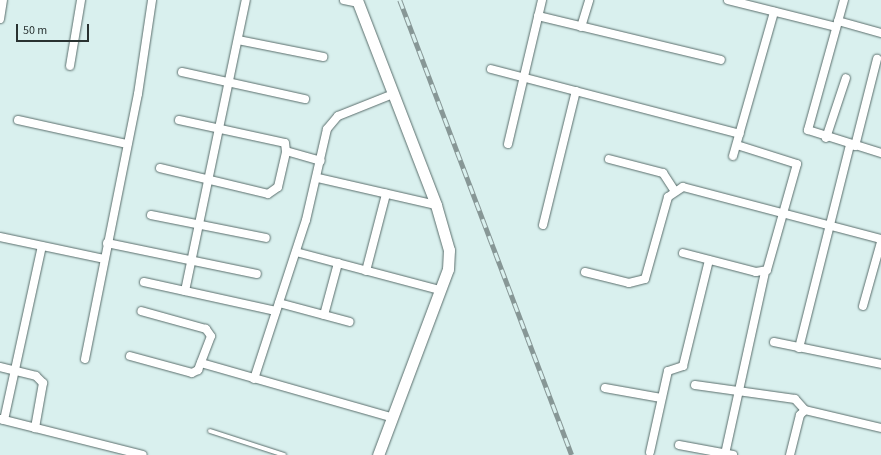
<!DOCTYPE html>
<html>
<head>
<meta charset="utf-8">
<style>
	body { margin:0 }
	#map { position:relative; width:881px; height:455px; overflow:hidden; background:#d9f0ee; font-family:"Source Sans 3",sans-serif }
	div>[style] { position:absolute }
	.roads { filter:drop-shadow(0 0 1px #596d6b) drop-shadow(0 0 1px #596d6b) }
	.lane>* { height:4px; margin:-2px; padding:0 2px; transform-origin:2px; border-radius:2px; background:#fff }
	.street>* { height:8px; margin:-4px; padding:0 4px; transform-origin:4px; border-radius:4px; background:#fff }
	.secondary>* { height:11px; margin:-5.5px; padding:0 5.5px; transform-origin:5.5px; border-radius:5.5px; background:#fff }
	.rail>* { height:4.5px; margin-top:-2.25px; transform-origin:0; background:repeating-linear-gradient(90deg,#d9f0ee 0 9px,#879796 0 18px); box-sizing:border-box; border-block:1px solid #879796 }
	span { translate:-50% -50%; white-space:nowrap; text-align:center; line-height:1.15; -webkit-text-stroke:3px #d9f0ee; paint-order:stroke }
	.scale { position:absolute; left:16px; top:24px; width:73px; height:18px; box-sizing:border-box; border:2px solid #293231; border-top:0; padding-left:5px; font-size:12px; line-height:14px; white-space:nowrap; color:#293231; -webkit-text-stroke:3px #d9f0ee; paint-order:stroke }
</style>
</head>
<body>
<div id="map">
	<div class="roads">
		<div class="lane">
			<div style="left:210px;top:431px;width:78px;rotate:18deg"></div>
		</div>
		<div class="street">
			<div style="left:344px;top:0;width:14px;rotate:12deg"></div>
			<div style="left:728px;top:0;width:111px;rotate:14deg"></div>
			<div style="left:844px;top:0;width:135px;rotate:105.5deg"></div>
			<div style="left:808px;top:130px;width:77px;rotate:17.5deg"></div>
			<div style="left:538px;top:16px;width:188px;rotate:13.5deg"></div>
			<div style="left:0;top:19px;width:19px;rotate:-81deg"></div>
			<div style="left:838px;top:21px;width:45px;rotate:15.6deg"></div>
			<div style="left:581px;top:27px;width:28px;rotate:-73deg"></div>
			<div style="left:238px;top:40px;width:87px;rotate:11.3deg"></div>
			<div style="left:70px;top:66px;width:67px;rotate:-80.5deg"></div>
			<div style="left:491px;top:69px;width:257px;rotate:14.6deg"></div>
			<div style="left:182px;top:72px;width:126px;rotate:12.4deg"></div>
			<div style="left:18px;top:120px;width:112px;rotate:12.4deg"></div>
			<div style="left:179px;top:120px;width:108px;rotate:12.2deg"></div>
			<div style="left:285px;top:143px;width:8px;rotate:83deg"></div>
			<div style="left:826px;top:138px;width:63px;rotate:-71.6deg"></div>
			<div style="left:508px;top:144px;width:148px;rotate:-76.7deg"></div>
			<div style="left:855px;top:146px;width:90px;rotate:-75.8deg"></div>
			<div style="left:733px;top:156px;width:150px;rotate:-74.1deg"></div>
			<div style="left:609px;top:159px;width:56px;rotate:14.5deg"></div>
			<div style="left:663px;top:173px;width:20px;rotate:57deg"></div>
			<div style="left:160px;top:168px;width:111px;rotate:13.5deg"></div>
			<div style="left:268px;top:194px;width:12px;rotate:-35deg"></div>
			<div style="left:278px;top:187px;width:37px;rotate:-77deg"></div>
			<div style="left:286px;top:151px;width:36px;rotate:16deg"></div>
			<div style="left:318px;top:178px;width:121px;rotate:12.9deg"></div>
			<div style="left:151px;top:215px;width:117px;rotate:11.3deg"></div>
			<div style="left:543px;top:225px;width:138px;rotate:-76.2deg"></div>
			<div style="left:0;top:237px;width:106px;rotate:11.9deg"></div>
			<div style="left:107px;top:243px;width:153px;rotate:11.7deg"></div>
			<div style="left:296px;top:252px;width:149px;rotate:14.8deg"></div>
			<div style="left:683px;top:253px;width:75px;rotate:14.6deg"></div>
			<div style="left:756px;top:272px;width:11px;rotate:-10deg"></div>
			<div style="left:767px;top:270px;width:110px;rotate:-74.2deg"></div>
			<div style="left:797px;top:164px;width:63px;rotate:-162.4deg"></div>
			<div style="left:366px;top:271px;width:80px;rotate:-75.4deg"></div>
			<div style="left:585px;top:272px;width:45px;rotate:14deg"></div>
			<div style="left:629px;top:283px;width:16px;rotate:-14deg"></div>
			<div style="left:645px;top:279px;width:85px;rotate:-74.3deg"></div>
			<div style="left:668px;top:197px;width:18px;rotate:-34deg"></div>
			<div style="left:683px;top:187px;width:205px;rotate:14.7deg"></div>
			<div style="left:144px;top:282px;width:135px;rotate:12.4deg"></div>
			<div style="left:185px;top:291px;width:297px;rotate:-78.2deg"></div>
			<div style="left:279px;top:303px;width:73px;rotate:15deg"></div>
			<div style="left:863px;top:306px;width:66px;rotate:-74.3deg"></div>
			<div style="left:324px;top:315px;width:54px;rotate:-74.9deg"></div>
			<div style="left:774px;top:342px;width:109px;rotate:11.6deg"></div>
			<div style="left:799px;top:348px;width:209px;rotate:-75.9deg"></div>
			<div style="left:130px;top:356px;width:64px;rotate:15.3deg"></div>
			<div style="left:192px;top:373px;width:7px;rotate:-27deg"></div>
			<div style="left:198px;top:370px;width:36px;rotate:-69deg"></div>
			<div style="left:211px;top:336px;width:9px;rotate:-126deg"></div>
			<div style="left:206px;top:329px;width:67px;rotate:-164.5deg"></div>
			<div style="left:85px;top:359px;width:270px;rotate:-78.7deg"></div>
			<div style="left:138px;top:94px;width:95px;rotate:-81.5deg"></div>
			<div style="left:201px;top:363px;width:198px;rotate:15.9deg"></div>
			<div style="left:0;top:367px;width:37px;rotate:14deg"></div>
			<div style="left:36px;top:376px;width:10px;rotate:45deg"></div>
			<div style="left:43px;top:383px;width:46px;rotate:100.1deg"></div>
			<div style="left:254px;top:379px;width:167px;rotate:-71.9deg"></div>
			<div style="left:306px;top:220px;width:93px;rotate:-77deg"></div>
			<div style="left:327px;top:129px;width:17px;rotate:-50deg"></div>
			<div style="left:338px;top:116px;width:59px;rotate:-21.8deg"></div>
			<div style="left:695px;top:385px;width:101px;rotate:8deg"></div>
			<div style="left:795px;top:399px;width:15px;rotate:48deg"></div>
			<div style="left:605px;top:388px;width:57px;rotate:10.1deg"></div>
			<div style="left:0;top:419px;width:147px;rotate:14.1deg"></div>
			<div style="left:4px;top:420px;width:178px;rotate:-77.7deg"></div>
			<div style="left:679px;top:445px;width:55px;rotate:10.5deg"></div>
			<div style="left:650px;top:452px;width:83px;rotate:-77.5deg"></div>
			<div style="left:668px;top:371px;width:16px;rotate:-18deg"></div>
			<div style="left:683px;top:366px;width:109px;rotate:-76.2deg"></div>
			<div style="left:725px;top:454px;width:186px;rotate:-77.6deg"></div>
			<div style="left:790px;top:455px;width:41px;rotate:-76deg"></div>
			<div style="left:800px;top:415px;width:7px;rotate:-45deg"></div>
			<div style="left:805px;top:410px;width:78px;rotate:13.3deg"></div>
		</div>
		<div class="secondary">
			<div style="left:357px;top:0;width:220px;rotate:68.9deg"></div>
			<div style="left:436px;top:205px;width:47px;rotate:73.9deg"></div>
			<div style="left:449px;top:250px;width:19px;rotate:93deg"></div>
			<div style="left:448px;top:269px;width:199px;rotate:110.6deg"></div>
		</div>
	</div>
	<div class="rail">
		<div style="left:400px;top:0;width:486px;rotate:69.3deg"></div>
	</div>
	<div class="scale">50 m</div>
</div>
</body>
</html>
